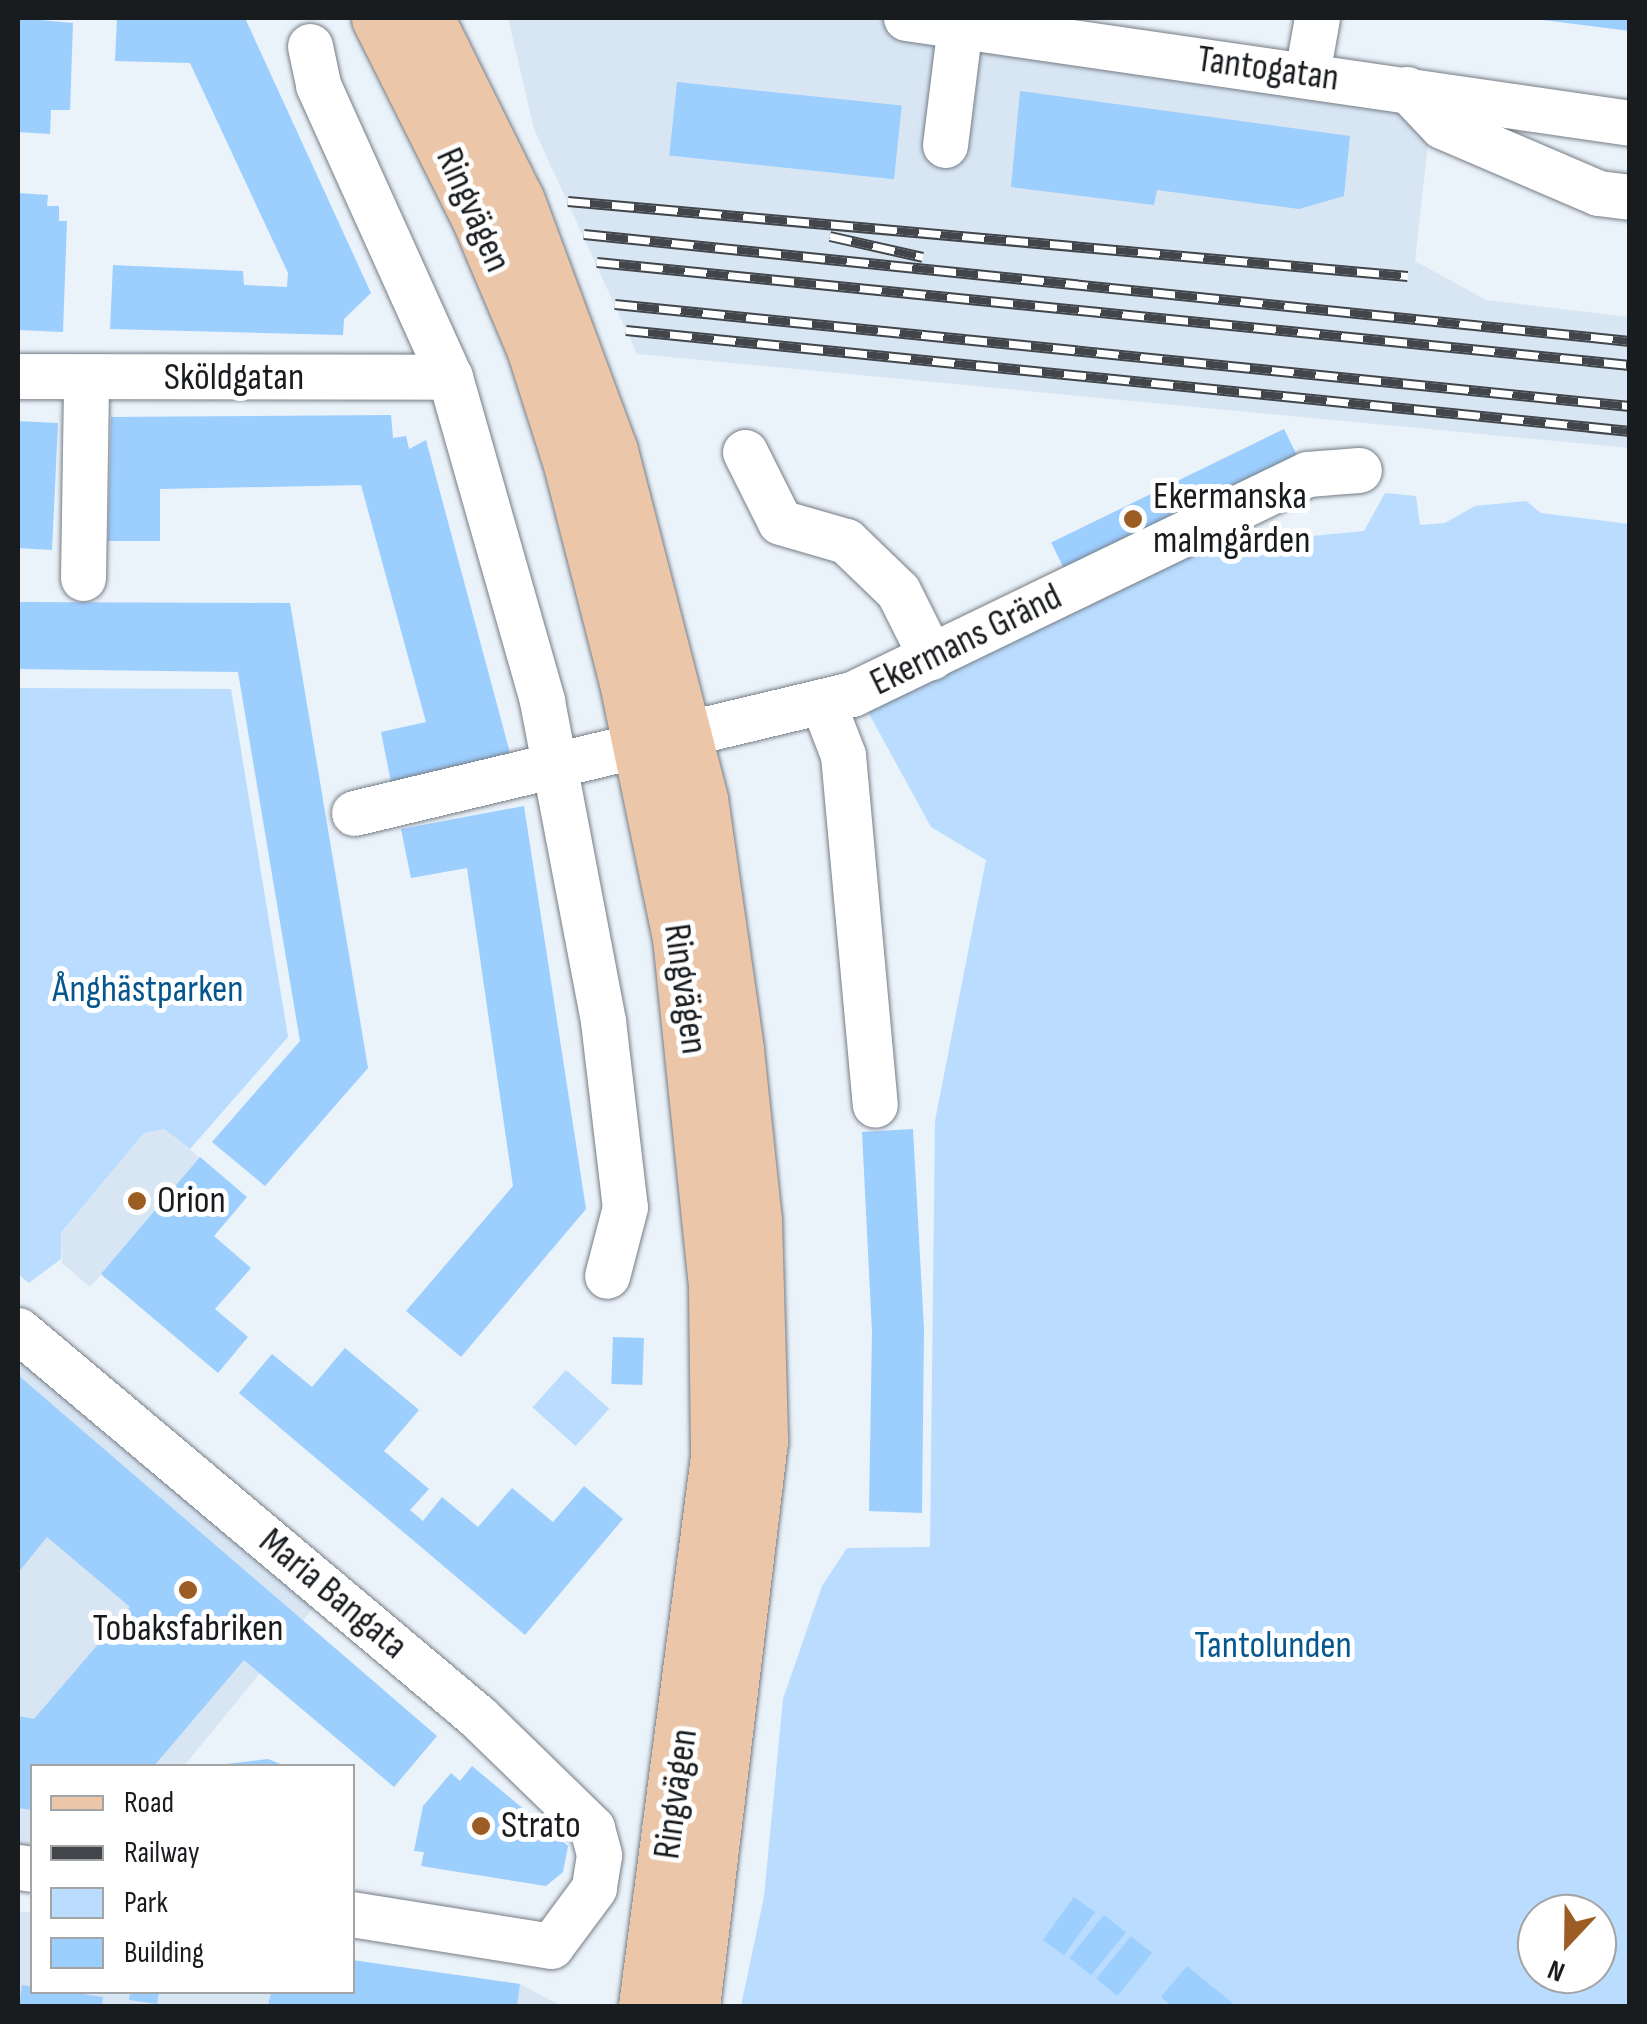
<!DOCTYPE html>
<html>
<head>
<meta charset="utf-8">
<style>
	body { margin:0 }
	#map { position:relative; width:1647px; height:2024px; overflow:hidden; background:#eaf2fa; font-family:"Sofia Sans Condensed",sans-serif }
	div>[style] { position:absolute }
	.built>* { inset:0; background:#d8e6f4 }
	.green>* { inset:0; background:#b9dcff; transform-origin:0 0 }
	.building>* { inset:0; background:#9ccefe; transform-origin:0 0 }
	.roads { filter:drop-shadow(0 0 2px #767d85) drop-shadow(0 0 2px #767d85) }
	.minor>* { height:45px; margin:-22.5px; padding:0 22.5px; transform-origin:22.5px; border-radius:22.5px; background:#fff }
	.major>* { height:55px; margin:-27.5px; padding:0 27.5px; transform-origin:27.5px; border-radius:27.5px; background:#ecc6a8 }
	.rail>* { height:11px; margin-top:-5.5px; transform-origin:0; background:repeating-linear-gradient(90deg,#fff 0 22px,#42464a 0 44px); box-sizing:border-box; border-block:2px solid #42464a }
	.dots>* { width:28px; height:28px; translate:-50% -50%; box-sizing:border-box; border:5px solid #fff; border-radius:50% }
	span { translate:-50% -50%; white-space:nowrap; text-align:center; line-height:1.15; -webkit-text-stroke:10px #fff; paint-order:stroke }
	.street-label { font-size:38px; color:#191c1f }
	.poi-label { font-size:38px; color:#191c1f }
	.left { translate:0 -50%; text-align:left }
	.park-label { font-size:38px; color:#04568e }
	.frame { position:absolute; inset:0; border:20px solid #191c1f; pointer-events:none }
	.legend { position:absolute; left:30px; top:1764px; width:325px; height:230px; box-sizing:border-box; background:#fff; border:2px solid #a3a4a5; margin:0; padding:12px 18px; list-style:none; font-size:30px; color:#191c1f }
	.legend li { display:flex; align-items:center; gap:20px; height:50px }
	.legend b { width:50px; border:2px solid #a3a4a5 }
	.north { position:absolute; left:1517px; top:1894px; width:100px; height:100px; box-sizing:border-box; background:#fff; border:2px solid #a3a4a5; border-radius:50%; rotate:202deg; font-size:28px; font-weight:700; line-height:40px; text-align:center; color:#191c1f }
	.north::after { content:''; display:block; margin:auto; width:35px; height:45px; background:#9c5d24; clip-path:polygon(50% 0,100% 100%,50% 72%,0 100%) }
</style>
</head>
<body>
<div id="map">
	<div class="built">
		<div style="clip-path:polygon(508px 18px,932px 18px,1434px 90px,1415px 261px,1486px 300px,1629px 317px,1629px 448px,637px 354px,534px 129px)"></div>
		<div style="clip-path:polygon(164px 1129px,214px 1169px,114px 1285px,101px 1275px,90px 1287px,62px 1263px,61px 1234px,144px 1133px)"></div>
		<div style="clip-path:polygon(18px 1327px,314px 1607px,184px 1766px,32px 1766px,32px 1874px,18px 1872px)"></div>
		<div style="clip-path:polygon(18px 1911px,32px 1913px,32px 1992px,520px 1984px,562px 2006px,18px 2006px)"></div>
	</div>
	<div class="green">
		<div style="clip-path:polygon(evenodd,1385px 493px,1416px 496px,1420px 525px,1445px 523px,1475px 506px,1526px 501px,1541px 513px,1629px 524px,1629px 2006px,741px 2006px,764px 1897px,783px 1699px,822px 1586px,847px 1548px,930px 1547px,935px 1121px,986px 860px,931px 827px,868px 712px,1205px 540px,1213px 558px,1248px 542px,1364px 531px,1385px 493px,1537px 1914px,1597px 1914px,1597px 1974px,1537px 1974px,1537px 1914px)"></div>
		<div style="clip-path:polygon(18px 688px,231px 689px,288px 1037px,190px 1149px,164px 1129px,144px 1133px,61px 1233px,61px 1259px,29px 1283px,18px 1274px)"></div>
		<div style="left:566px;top:1370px;width:58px;height:50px;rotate:42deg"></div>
	</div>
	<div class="building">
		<div style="clip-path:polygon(18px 18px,73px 23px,70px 110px,51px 110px,50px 134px,18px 132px)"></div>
		<div style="clip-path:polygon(117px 18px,245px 18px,371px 293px,344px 319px,343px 335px,110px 329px,113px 265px,243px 271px,244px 285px,287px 287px,288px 273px,190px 63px,115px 61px)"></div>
		<div style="clip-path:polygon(1630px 18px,1630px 31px,1543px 20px,1543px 18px)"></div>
		<div style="left:677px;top:82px;width:226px;height:74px;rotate:6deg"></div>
		<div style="clip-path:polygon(1020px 91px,1350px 136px,1344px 196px,1299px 209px,1157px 190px,1154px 205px,1011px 187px)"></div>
		<div style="clip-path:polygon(18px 193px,48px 195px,47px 206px,59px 206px,59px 221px,67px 221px,63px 332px,18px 330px)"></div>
		<div style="clip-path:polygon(391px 415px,393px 438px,406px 436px,409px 449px,426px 440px,510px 753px,391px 782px,381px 732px,426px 722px,361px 485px,160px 489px,160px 541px,108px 541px,111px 417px)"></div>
		<div style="clip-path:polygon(18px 421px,58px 423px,52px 550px,18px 548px)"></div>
		<div style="left:1284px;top:429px;width:32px;height:259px;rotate:64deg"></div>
		<div style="clip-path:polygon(18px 602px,290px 603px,368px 1068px,265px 1186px,212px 1142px,300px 1041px,238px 672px,18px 669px)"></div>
		<div style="clip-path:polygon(524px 806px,586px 1209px,461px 1357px,406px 1311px,513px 1186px,467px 868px,411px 878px,401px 829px)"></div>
		<div style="clip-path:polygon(913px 1129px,924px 1329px,922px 1513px,869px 1511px,872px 1332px,862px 1132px)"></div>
		<div style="clip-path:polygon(200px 1157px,247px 1197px,214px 1236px,251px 1268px,215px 1309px,248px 1337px,218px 1373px,101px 1274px)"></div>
		<div style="left:613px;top:1337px;width:31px;height:47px;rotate:2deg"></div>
		<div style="clip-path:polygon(345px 1348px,419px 1410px,384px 1451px,429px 1489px,410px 1510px,423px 1521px,442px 1497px,478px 1527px,512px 1488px,553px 1522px,584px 1486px,623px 1519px,525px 1635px,239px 1393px,272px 1354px,312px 1387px)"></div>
		<div style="clip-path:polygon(18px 1375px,437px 1736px,394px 1787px,244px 1660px,154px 1766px,32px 1766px,32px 1810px,18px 1808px,18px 1716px,34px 1719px,130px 1607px,47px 1537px,18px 1573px)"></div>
		<div style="clip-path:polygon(268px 1759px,285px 1766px,226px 1766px,226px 1764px)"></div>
		<div style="clip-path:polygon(472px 1766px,568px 1846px,563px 1872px,546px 1886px,421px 1866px,424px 1852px,414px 1851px,423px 1806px,451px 1773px,460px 1781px)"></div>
		<div style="left:1074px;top:1897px;width:26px;height:53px;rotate:36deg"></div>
		<div style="left:1104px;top:1915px;width:28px;height:55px;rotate:39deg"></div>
		<div style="left:1131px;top:1936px;width:27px;height:55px;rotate:39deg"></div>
		<div style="clip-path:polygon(352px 1960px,520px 1984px,517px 2006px,268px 2006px,271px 1992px,352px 1992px)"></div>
		<div style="clip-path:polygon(1187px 1966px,1236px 2006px,1172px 2006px,1161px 1997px)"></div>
		<div style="clip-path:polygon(22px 1985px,103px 1997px,102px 2006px,19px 2006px)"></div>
		<div style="clip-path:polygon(130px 1992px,159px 1992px,157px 2004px,129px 2000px)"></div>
	</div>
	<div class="roads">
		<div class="minor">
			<div style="left:906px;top:18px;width:732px;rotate:8.25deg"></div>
			<div style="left:310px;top:46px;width:40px;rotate:78deg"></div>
			<div style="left:318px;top:85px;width:320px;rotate:65.7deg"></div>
			<div style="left:450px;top:377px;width:337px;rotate:74.1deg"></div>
			<div style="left:542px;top:701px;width:326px;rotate:79.2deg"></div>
			<div style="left:603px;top:1021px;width:187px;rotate:83.3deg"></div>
			<div style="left:625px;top:1207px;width:71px;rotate:104.6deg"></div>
			<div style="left:1307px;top:74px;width:57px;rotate:-79.9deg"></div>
			<div style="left:1407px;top:89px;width:51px;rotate:46.6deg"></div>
			<div style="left:1442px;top:126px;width:170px;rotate:23.2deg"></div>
			<div style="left:1598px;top:193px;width:32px;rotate:7deg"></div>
			<div style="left:945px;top:145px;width:121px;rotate:-82.9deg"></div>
			<div style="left:18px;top:376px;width:432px;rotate:0.1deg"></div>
			<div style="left:745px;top:452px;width:78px;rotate:63.4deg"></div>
			<div style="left:780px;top:522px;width:69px;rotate:16.1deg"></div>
			<div style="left:846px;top:541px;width:72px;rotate:43.9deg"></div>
			<div style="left:898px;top:591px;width:74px;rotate:63.4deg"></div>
			<div style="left:83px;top:578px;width:200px;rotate:-89.1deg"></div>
			<div style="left:823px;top:703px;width:56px;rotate:69deg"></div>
			<div style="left:843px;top:755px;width:351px;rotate:84.8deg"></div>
			<div style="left:354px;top:813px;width:512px;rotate:-13.44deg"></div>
			<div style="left:852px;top:694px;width:505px;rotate:-25.8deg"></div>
			<div style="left:1307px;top:474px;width:52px;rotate:-4.4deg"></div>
			<div style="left:18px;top:1330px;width:601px;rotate:40.07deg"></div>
			<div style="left:478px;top:1717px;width:159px;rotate:44.2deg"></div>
			<div style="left:592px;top:1828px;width:28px;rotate:75deg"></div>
			<div style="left:599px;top:1855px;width:33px;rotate:99deg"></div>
			<div style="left:594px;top:1888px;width:72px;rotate:126.6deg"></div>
			<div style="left:551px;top:1946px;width:202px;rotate:-170.9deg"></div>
			<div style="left:18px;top:1867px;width:14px;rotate:8deg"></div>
		</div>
		<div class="major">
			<div style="left:379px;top:18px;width:226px;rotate:63.4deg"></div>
			<div style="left:480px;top:220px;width:139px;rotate:67.1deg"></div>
			<div style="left:534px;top:348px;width:122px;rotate:72.3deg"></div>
			<div style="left:571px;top:464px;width:225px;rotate:75.6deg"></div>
			<div style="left:627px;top:682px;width:260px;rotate:78.3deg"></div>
			<div style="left:680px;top:937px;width:353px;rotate:84.1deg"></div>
			<div style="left:716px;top:1288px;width:169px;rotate:89.3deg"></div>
			<div style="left:718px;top:1457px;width:554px;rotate:97.47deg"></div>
			<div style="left:426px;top:18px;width:204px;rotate:63.6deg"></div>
			<div style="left:517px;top:201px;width:267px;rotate:69.6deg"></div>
			<div style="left:610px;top:451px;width:359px;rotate:75.5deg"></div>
			<div style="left:700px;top:799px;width:254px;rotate:81.8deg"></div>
			<div style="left:736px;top:1050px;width:171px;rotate:84deg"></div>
			<div style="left:754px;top:1220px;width:221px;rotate:88.4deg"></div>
			<div style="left:760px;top:1441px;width:569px;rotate:96.86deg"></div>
		</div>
	</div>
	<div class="rail">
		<div style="left:568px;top:201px;width:843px;rotate:5.1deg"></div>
		<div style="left:584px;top:234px;width:1051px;rotate:5.84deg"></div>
		<div style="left:830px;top:236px;width:95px;rotate:12.7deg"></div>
		<div style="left:597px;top:262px;width:1038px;rotate:5.69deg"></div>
		<div style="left:615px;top:304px;width:1020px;rotate:5.74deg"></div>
		<div style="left:626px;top:330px;width:1009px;rotate:5.74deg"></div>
	</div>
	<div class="dots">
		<div style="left:1133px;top:519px;background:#9c5d24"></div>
		<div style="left:137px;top:1201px;background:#9c5d24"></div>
		<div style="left:188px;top:1590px;background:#9c5d24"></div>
		<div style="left:481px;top:1826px;background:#9c5d24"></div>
	</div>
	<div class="street-label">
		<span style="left:1268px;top:69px;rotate:8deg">Tantogatan</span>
		<span style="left:473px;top:210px;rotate:66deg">Ringvägen</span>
		<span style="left:234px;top:378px">Sköldgatan</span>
		<span style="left:966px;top:640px;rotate:-26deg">Ekermans Gränd</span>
		<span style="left:685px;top:989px;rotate:82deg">Ringvägen</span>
		<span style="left:333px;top:1594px;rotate:40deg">Maria Bangata</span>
		<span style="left:676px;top:1794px;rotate:-82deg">Ringvägen</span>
	</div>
	<div class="poi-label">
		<span class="left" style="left:1153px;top:519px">Ekermanska<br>malmgården</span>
		<span class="left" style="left:157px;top:1201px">Orion</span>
		<span style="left:188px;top:1629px">Tobaksfabriken</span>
		<span class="left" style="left:501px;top:1826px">Strato</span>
	</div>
	<div class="park-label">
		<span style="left:148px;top:990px">Ånghästparken</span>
		<span style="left:1273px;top:1646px">Tantolunden</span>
	</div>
	<div class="frame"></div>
	<ul class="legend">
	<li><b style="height:12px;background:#ecc6a8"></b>Road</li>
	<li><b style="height:12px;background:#42464a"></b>Railway</li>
	<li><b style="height:28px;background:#b9dcff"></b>Park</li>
	<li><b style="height:28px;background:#9ccefe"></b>Building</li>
	</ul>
	<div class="north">N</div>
</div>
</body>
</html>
